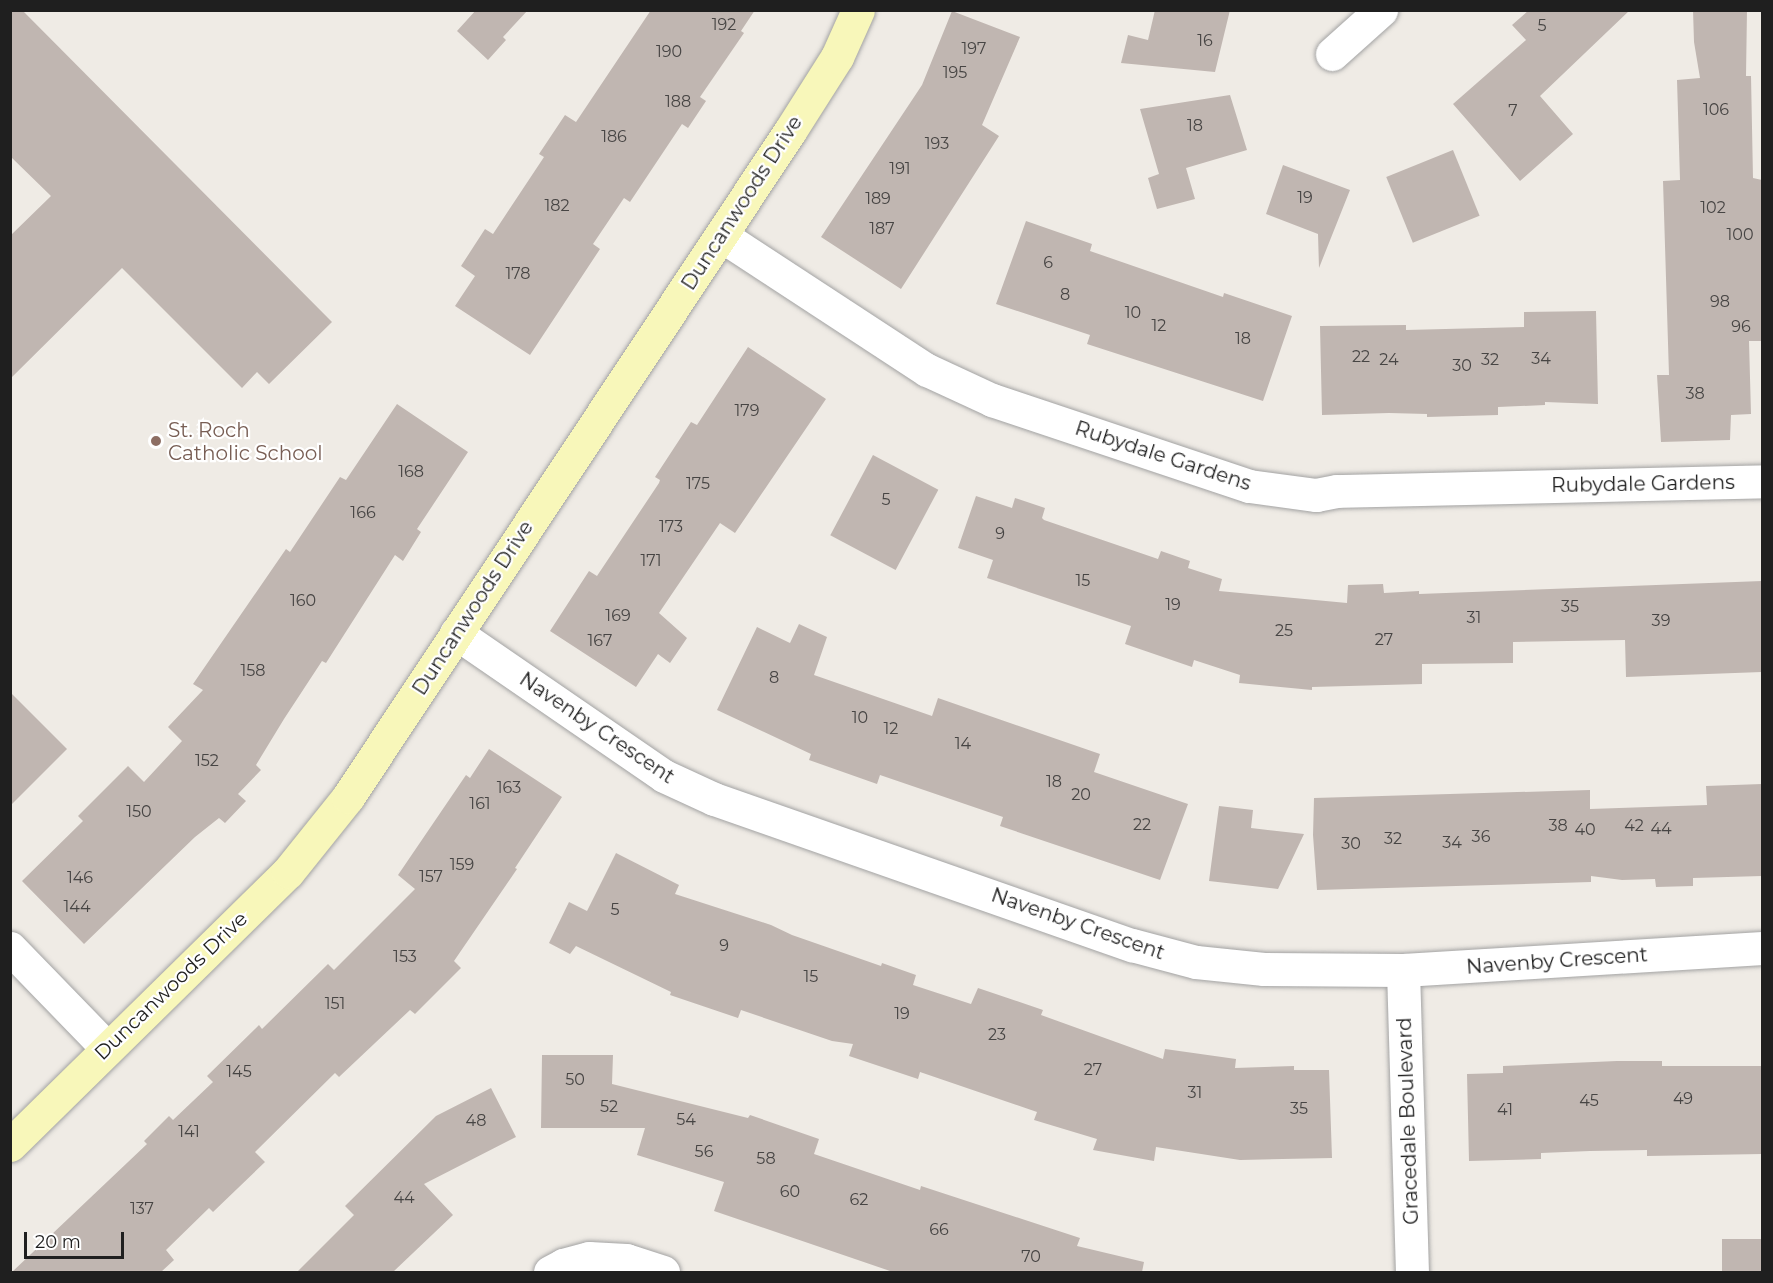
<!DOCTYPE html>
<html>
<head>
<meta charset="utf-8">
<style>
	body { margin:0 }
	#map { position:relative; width:1773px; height:1283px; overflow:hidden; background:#efebe5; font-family:Montserrat,sans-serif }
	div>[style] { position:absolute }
	.building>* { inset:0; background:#c0b6b1; transform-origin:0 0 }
	.roads { filter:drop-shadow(0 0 2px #a3a3a3) drop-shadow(0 0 2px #a3a3a3) }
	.street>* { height:33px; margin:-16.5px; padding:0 16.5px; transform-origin:16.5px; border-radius:16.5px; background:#fff }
	.secondary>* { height:33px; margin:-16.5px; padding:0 16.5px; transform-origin:16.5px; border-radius:16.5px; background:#f8f7ba }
	.dots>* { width:16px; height:16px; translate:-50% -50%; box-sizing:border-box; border:3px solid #fff; border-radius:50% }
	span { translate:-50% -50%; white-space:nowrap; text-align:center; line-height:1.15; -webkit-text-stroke:4.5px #fff; paint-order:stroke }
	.number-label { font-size:16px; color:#474544 }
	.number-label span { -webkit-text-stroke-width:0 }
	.street-label { font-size:20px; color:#1f1f1f }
	.education-label { font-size:20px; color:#785e54 }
	.left { translate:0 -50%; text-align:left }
	.frame { position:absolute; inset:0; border:12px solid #1f1f1f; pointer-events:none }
	.scale { position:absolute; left:24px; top:1232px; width:100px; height:27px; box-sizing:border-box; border:3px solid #1f1f1f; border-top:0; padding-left:8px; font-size:18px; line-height:21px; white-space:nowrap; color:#1f1f1f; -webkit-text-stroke:4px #fff; paint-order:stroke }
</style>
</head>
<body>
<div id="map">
	<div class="building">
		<div style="clip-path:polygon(10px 10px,22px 10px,332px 322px,269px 384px,257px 372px,242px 388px,122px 268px,10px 379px,10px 236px,51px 196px,10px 156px)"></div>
		<div style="clip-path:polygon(476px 10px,528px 10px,503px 37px,506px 40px,488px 60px,457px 31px)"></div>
		<div style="clip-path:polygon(651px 10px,755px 10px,741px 31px,744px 33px,700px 97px,706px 101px,688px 128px,682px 124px,630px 202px,624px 198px,593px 244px,600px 249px,530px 355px,455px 306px,475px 276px,461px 266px,485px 229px,493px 234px,544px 157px,539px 154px,565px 115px,576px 122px)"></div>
		<div style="clip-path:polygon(1155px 10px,1230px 10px,1215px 72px,1121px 63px,1128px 35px,1148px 40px)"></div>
		<div style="clip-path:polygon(1529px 10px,1630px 10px,1540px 96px,1573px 134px,1520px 181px,1453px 104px,1526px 40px,1512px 25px)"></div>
		<div style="clip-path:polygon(1693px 10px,1747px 10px,1746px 76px,1751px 76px,1753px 178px,1762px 180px,1762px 341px,1749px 341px,1751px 414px,1731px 415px,1730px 440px,1661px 442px,1657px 375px,1669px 375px,1663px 181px,1680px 180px,1677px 80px,1700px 78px,1694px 42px)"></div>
		<div style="clip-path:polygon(952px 11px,1020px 37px,982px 125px,999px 136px,901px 289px,821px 237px,922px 85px)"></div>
		<div style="clip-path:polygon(1230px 95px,1247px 150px,1186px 168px,1195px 199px,1157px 209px,1148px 178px,1159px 174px,1140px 109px)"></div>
		<div style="left:1453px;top:150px;width:71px;height:72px;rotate:68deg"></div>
		<div style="clip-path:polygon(1283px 165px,1350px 190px,1319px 268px,1318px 234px,1266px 214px)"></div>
		<div style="clip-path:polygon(1026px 221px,1092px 244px,1090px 251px,1223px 297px,1224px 293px,1292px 316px,1263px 401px,1087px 344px,1090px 335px,996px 304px)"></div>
		<div style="clip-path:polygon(1596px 311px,1598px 404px,1545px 402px,1545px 405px,1498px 407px,1498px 415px,1427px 417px,1427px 414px,1389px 413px,1322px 415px,1320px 326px,1406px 325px,1406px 330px,1524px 327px,1524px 312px)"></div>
		<div style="clip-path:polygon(748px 347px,826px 399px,735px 533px,720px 523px,659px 613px,687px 638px,670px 663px,658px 654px,636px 687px,550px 631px,589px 571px,597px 576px,659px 483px,660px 480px,655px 477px,691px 422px,697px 425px)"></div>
		<div style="clip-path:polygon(397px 404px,468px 452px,417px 529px,421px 532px,403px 561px,395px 555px,326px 663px,322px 661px,284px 719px,256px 765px,261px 770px,238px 794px,246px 801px,225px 823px,219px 818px,195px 837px,84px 944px,22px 881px,83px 821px,78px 816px,128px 766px,144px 782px,182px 741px,168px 727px,203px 690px,193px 684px,286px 549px,290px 552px,340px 477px,346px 480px)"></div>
		<div style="left:873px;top:455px;width:74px;height:91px;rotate:28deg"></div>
		<div style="clip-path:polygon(976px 496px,1012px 508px,1015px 498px,1045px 508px,1042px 518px,1044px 520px,1158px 559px,1161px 551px,1190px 561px,1188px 568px,1222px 579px,1219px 591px,1347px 603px,1348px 585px,1383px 584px,1384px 593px,1419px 591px,1419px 594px,1762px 581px,1762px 672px,1626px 677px,1625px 640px,1513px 642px,1513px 663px,1422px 664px,1422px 684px,1312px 687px,1312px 690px,1239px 683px,1240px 675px,1194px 660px,1192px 667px,1125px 644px,1131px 626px,987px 578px,993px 560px,958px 548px)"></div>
		<div style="clip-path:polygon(799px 624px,827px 637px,814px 675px,932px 716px,938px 698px,1100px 754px,1094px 772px,1188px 804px,1160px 880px,1000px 826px,1003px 817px,880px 775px,877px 784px,809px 760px,811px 754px,717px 710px,757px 627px,790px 643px)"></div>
		<div style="clip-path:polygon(10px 692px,67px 749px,10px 806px)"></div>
		<div style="clip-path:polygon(489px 749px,562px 797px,515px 868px,517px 869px,454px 961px,461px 968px,415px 1014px,410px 1010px,339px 1077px,335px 1073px,255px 1152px,265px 1162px,213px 1212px,209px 1208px,166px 1250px,174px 1260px,161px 1272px,12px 1272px,147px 1144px,144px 1141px,169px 1116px,173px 1120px,213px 1082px,207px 1076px,259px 1025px,262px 1029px,328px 964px,334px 970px,415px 889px,398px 875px,466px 775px,470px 778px)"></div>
		<div style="clip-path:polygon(1762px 784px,1762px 876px,1693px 878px,1693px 886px,1656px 887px,1655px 879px,1622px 880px,1591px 876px,1591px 882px,1317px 890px,1313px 835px,1314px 798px,1590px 790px,1590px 809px,1707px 805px,1706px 786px)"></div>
		<div style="clip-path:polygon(1219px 806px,1253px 810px,1251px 828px,1304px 834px,1278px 889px,1209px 881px)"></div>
		<div style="clip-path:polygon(616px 853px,679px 885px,675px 894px,771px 925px,792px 935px,881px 966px,882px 963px,916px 975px,913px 985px,971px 1004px,978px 988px,1043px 1010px,1041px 1015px,1163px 1059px,1165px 1049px,1236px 1059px,1235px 1068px,1294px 1066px,1294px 1070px,1329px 1070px,1332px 1158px,1240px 1160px,1156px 1147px,1154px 1161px,1093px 1150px,1097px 1139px,1034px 1120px,1037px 1112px,920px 1072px,918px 1079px,849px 1056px,853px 1044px,832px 1041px,741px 1010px,738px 1018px,670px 995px,671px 992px,576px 946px,570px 954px,549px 943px,569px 902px,587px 911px)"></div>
		<div style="clip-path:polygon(542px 1055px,613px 1055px,612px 1084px,748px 1118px,750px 1115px,819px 1139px,814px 1154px,920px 1190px,921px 1186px,1080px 1238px,1077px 1246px,1144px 1262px,1142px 1272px,893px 1272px,714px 1211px,724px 1182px,637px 1155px,645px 1128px,541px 1128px)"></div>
		<div style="clip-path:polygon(1617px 1061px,1662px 1061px,1662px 1066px,1762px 1066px,1762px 1154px,1647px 1156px,1647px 1150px,1590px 1151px,1541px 1153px,1541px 1159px,1469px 1161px,1467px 1074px,1503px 1073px,1503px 1066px)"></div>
		<div style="clip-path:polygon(491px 1088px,516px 1137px,424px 1184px,453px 1215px,393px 1272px,297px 1272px,354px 1215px,345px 1206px,436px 1116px)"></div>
		<div style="left:1762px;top:1239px;width:33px;height:40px;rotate:90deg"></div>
	</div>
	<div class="roads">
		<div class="street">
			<div style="left:1332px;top:54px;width:66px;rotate:-41.9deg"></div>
			<div style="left:722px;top:236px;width:245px;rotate:33.2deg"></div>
			<div style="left:927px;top:370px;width:72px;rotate:24.8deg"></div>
			<div style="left:992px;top:400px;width:271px;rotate:18.5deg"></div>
			<div style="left:1249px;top:486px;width:68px;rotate:7.7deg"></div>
			<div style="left:1316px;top:495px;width:21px;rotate:-11deg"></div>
			<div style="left:1337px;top:491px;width:425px;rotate:-1.3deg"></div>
			<div style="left:456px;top:633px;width:252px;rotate:34.5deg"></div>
			<div style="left:664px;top:776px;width:55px;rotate:24.7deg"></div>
			<div style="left:714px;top:799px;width:443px;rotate:19.3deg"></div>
			<div style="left:1132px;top:945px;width:66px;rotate:14.9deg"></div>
			<div style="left:1196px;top:962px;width:68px;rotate:5.9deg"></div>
			<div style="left:1264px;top:969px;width:139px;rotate:0.4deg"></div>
			<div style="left:1403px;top:970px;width:360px;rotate:-3.5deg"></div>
			<div style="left:10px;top:948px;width:139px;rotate:45.9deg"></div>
			<div style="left:1403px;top:970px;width:302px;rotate:88.3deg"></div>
			<div style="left:550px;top:1272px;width:15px;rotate:-28deg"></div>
			<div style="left:563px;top:1265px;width:27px;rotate:-15deg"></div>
			<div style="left:589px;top:1258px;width:37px;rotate:3deg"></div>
			<div style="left:626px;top:1260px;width:39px;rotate:18deg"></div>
		</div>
		<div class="secondary">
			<div style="left:10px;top:1145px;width:390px;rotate:-44.5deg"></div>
			<div style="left:288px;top:872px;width:96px;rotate:-51.3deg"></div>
			<div style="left:348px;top:797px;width:799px;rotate:-56.43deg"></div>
			<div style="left:790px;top:131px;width:88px;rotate:-57.6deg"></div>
			<div style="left:837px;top:57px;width:51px;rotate:-65.9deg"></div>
		</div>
	</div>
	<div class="dots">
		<div style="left:156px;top:441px;background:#8d6e63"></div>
	</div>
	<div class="number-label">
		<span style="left:724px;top:25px">192</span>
		<span style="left:1542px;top:26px">5</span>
		<span style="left:1205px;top:41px">16</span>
		<span style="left:974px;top:49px">197</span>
		<span style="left:669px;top:52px">190</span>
		<span style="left:955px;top:73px">195</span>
		<span style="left:678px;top:102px">188</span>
		<span style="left:1716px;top:110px">106</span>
		<span style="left:1513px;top:111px">7</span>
		<span style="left:1195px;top:126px">18</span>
		<span style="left:614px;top:137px">186</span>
		<span style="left:937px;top:144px">193</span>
		<span style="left:900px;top:169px">191</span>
		<span style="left:1305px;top:198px">19</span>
		<span style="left:878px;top:199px">189</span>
		<span style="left:557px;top:206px">182</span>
		<span style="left:1713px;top:208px">102</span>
		<span style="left:882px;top:229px">187</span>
		<span style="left:1740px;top:235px">100</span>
		<span style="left:1048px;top:263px">6</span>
		<span style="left:518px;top:274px">178</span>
		<span style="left:1065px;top:295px">8</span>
		<span style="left:1720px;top:302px">98</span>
		<span style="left:1133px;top:313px">10</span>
		<span style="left:1159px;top:326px">12</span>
		<span style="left:1741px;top:327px">96</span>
		<span style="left:1243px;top:339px">18</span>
		<span style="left:1361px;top:357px">22</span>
		<span style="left:1541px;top:359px">34</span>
		<span style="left:1389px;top:360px">24</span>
		<span style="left:1490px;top:360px">32</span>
		<span style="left:1462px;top:366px">30</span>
		<span style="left:1695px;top:394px">38</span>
		<span style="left:747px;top:411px">179</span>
		<span style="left:411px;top:472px">168</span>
		<span style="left:698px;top:484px">175</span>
		<span style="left:886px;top:500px">5</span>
		<span style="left:363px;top:513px">166</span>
		<span style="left:671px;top:527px">173</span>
		<span style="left:1000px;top:534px">9</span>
		<span style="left:651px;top:561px">171</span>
		<span style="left:1083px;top:581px">15</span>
		<span style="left:303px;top:601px">160</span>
		<span style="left:1173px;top:605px">19</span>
		<span style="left:1570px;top:607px">35</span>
		<span style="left:618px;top:616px">169</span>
		<span style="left:1474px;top:618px">31</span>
		<span style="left:1661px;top:621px">39</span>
		<span style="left:1284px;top:631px">25</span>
		<span style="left:1384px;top:640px">27</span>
		<span style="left:600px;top:641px">167</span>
		<span style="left:253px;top:671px">158</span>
		<span style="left:774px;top:678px">8</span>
		<span style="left:860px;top:718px">10</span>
		<span style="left:891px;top:729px">12</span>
		<span style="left:963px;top:744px">14</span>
		<span style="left:207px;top:761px">152</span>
		<span style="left:1054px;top:782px">18</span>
		<span style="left:509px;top:788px">163</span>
		<span style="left:1081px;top:795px">20</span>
		<span style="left:480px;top:804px">161</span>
		<span style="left:139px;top:812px">150</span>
		<span style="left:1142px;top:825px">22</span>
		<span style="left:1558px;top:826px">38</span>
		<span style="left:1634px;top:826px">42</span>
		<span style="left:1661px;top:829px">44</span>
		<span style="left:1585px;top:830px">40</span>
		<span style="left:1481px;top:837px">36</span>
		<span style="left:1393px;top:839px">32</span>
		<span style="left:1452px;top:843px">34</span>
		<span style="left:1351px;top:844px">30</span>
		<span style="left:462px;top:865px">159</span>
		<span style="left:431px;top:877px">157</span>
		<span style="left:80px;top:878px">146</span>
		<span style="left:77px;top:907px">144</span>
		<span style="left:615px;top:910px">5</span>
		<span style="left:724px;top:946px">9</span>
		<span style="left:405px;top:957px">153</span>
		<span style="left:811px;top:977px">15</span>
		<span style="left:335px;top:1004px">151</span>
		<span style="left:902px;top:1014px">19</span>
		<span style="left:997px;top:1035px">23</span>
		<span style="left:1093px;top:1070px">27</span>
		<span style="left:239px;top:1072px">145</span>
		<span style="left:575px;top:1080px">50</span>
		<span style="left:1195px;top:1093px">31</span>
		<span style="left:1683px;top:1099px">49</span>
		<span style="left:1589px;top:1101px">45</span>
		<span style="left:609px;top:1107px">52</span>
		<span style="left:1299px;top:1109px">35</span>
		<span style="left:1505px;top:1110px">41</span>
		<span style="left:686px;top:1120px">54</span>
		<span style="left:476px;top:1121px">48</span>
		<span style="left:189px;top:1132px">141</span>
		<span style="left:704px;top:1152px">56</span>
		<span style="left:766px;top:1159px">58</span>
		<span style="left:790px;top:1192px">60</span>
		<span style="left:404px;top:1198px">44</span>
		<span style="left:859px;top:1200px">62</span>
		<span style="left:142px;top:1209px">137</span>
		<span style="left:939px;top:1230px">66</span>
		<span style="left:1031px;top:1257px">70</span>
	</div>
	<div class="street-label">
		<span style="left:742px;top:203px;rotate:-57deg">Duncanwoods Drive</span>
		<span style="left:1163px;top:456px;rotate:18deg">Rubydale Gardens</span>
		<span style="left:1643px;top:484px;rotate:-1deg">Rubydale Gardens</span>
		<span style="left:473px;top:608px;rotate:-57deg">Duncanwoods Drive</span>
		<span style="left:597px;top:728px;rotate:34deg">Navenby Crescent</span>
		<span style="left:1078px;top:924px;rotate:19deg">Navenby Crescent</span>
		<span style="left:1557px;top:961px;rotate:-4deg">Navenby Crescent</span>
		<span style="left:171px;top:986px;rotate:-44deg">Duncanwoods Drive</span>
		<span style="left:1408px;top:1121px;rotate:-92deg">Gracedale Boulevard</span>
	</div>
	<div class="education-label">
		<span class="left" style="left:168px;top:442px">St. Roch<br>Catholic School</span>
	</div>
	<div class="frame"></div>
	<div class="scale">20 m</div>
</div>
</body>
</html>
